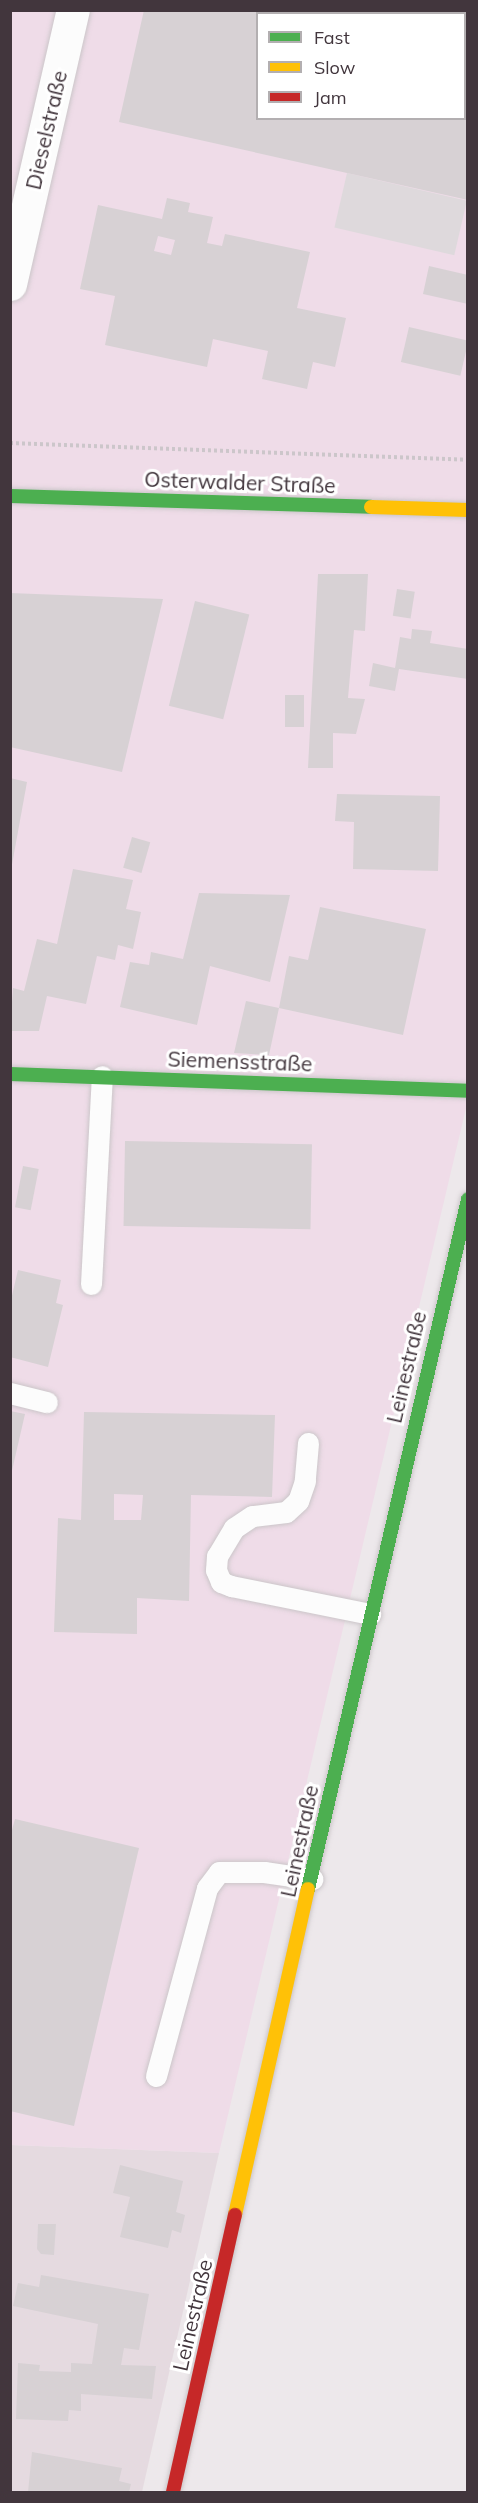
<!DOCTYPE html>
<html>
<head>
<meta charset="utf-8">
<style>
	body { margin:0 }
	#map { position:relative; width:478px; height:2503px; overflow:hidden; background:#ede8eb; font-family:Mulish,sans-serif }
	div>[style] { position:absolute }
	.residential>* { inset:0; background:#e5dae0 }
	.commercial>* { inset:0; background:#efdce8 }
	.parking>* { inset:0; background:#ded9dc; transform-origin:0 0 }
	.building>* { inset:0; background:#d7d1d4; transform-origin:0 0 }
	.path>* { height:4px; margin-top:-2px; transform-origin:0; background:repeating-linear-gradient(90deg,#ccc6ca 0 3px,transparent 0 6px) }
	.roads { filter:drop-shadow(0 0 2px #cbc6c9) drop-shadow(0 0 2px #cbc6c9) }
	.lane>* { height:21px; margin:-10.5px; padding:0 10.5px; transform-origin:10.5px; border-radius:10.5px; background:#fcfcfc }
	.street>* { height:33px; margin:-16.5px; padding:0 16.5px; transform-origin:16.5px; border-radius:16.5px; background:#fcfcfc }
	.fast>* { height:14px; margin:-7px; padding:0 7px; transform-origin:7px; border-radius:7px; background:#4caf50 }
	.slow>* { height:14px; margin:-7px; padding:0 7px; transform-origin:7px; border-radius:7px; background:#ffc107 }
	.jam>* { height:14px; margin:-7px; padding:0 7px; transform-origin:7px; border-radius:7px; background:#c62828 }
	span { translate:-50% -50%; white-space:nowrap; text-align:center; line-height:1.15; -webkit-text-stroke:6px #fff; paint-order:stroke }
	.street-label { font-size:21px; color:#42363d }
	.frame { position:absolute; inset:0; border:12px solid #42363d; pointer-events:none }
	.legend { position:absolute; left:256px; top:12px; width:210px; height:108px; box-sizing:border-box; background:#fff; border:2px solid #b3afb1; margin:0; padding:8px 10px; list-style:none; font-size:18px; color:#42363d }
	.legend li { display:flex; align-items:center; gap:12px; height:30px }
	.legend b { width:30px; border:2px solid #b3afb1 }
</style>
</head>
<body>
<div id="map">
	<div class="residential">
		<div style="clip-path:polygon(11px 2145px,219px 2153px,142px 2492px,11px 2492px)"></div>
	</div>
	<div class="commercial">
		<div style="clip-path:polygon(evenodd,11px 11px,467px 11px,467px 1104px,219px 2153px,11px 2145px,11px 11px,258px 14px,464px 14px,464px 118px,258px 118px,258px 14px)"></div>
	</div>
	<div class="parking">
		<div style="left:347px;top:173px;width:123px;height:56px;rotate:13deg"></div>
	</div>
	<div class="building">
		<div style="clip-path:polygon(evenodd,144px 10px,468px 10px,468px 200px,119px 122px,144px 10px,258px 14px,464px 14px,464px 118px,258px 118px,258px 14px)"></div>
		<div style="clip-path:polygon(evenodd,167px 198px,190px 203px,188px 212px,213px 217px,207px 243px,222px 246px,225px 234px,310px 252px,297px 308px,346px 318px,335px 367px,313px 362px,307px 389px,262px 379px,268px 351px,213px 339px,207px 367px,105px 345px,115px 296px,80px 289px,98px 205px,162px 219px,167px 198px,158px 236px,175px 240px,171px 255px,154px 251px,158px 236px)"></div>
		<div style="clip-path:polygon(429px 266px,468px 275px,468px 304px,423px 294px)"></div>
		<div style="left:409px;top:327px;width:61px;height:36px;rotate:13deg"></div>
		<div style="clip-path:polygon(318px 574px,368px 574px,365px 631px,354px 630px,348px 698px,365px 699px,356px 734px,333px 733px,333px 768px,308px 768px)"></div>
		<div style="left:397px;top:589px;width:18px;height:27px;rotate:9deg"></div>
		<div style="clip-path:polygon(10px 593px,163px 599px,122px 772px,10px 747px)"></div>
		<div style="left:195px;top:601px;width:56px;height:108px;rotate:14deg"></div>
		<div style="clip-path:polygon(412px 629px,432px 631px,430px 643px,468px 649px,468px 679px,399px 669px,395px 691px,369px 686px,373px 663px,395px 668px,400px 637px,411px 639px)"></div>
		<div style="left:285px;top:695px;width:19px;height:32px"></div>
		<div style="clip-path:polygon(10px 778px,27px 782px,11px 870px,10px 870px)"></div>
		<div style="clip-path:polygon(337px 794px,440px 796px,438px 871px,353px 869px,354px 822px,335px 821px)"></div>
		<div style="left:132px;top:837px;width:19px;height:32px;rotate:16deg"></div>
		<div style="clip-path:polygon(73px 869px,133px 880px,126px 909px,141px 912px,133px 949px,118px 945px,115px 960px,97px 956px,86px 1004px,47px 996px,39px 1031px,10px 1031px,13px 988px,24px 991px,37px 939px,57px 944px)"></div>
		<div style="clip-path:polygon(199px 893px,290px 895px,270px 982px,210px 966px,197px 1025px,120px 1007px,130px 962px,149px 965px,151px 952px,183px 959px)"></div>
		<div style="clip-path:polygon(320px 907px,426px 929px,403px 1035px,279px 1008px,269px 1055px,234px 1053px,246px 1001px,279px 1008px,289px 956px,308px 960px)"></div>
		<div style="left:125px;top:1141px;width:187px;height:85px;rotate:1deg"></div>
		<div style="left:23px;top:1166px;width:16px;height:42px;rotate:11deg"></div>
		<div style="clip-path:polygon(18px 1270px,61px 1280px,56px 1303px,63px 1305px,48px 1367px,10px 1357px,10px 1304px)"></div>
		<div style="clip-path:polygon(10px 1411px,25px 1414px,11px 1475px,10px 1475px)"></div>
		<div style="clip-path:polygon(evenodd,84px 1412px,275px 1415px,272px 1497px,191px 1495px,189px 1601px,137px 1598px,137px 1634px,54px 1632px,58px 1518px,81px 1520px,84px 1412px,114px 1494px,143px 1495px,141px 1520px,114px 1520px,114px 1494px)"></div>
		<div style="clip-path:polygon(15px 1819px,139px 1848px,74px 2126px,10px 2111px,10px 1837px)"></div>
		<div style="clip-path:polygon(120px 2165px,183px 2181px,176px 2212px,185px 2215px,181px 2233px,172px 2230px,168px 2248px,120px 2237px,130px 2197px,113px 2193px)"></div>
		<div style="clip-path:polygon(38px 2224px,56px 2224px,54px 2255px,41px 2254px,37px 2249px)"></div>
		<div style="clip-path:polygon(41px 2275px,149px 2294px,139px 2350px,124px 2348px,121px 2365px,156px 2366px,152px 2399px,81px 2394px,81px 2411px,69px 2410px,68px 2421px,16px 2419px,18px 2363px,40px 2365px,39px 2371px,71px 2372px,71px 2363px,92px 2364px,98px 2324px,13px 2306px,18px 2283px,39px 2287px)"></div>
		<div style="clip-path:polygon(32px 2452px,122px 2468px,119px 2481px,131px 2484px,129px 2492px,28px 2492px)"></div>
	</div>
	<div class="path">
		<div style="left:10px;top:443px;width:458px;rotate:2.1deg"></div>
	</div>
	<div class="roads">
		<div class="lane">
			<div style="left:91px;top:1284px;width:208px;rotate:-87deg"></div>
			<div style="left:10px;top:1393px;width:38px;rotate:14deg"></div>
			<div style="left:308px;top:1443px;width:38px;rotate:95deg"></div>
			<div style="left:305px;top:1481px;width:21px;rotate:109deg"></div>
			<div style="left:298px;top:1501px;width:16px;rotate:137deg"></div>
			<div style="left:286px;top:1512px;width:34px;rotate:173deg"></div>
			<div style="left:252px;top:1516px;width:22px;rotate:146deg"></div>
			<div style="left:234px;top:1528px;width:33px;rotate:121deg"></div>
			<div style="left:217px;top:1556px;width:14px;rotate:94deg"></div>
			<div style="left:216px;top:1570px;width:13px;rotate:67deg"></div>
			<div style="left:221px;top:1582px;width:11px;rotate:22deg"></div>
			<div style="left:231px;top:1586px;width:142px;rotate:11.4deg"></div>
			<div style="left:156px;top:2076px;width:195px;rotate:-74.8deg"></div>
			<div style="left:207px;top:1888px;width:20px;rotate:-53deg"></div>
			<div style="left:219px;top:1872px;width:45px"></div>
			<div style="left:264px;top:1872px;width:49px;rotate:8.3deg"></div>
		</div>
		<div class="street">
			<div style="left:10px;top:284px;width:281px;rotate:-77.1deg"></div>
		</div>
		<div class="fast">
			<div style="left:10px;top:496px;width:361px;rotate:1.7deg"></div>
			<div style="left:10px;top:1074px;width:458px;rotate:2.1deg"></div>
			<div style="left:308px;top:1889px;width:708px;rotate:-76.94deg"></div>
		</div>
		<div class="slow">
			<div style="left:371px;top:507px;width:97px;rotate:1.8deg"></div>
			<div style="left:235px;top:2215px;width:334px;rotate:-77.4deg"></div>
		</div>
		<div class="jam">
			<div style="left:173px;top:2492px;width:284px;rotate:-77.4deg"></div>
		</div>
	</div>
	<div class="street-label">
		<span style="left:46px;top:130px;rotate:-77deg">Dieselstraße</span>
		<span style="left:240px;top:482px;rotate:2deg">Osterwalder Straße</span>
		<span style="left:240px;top:1061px;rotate:2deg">Siemensstraße</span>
		<span style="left:406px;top:1367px;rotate:-77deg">Leinestraße</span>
		<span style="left:299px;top:1841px;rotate:-78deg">Leinestraße</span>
		<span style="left:192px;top:2315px;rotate:-77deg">Leinestraße</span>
	</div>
	<div class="frame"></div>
	<ul class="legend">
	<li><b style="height:8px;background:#4caf50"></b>Fast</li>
	<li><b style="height:8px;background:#ffc107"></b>Slow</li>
	<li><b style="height:8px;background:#c62828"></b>Jam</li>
	</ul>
</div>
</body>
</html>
